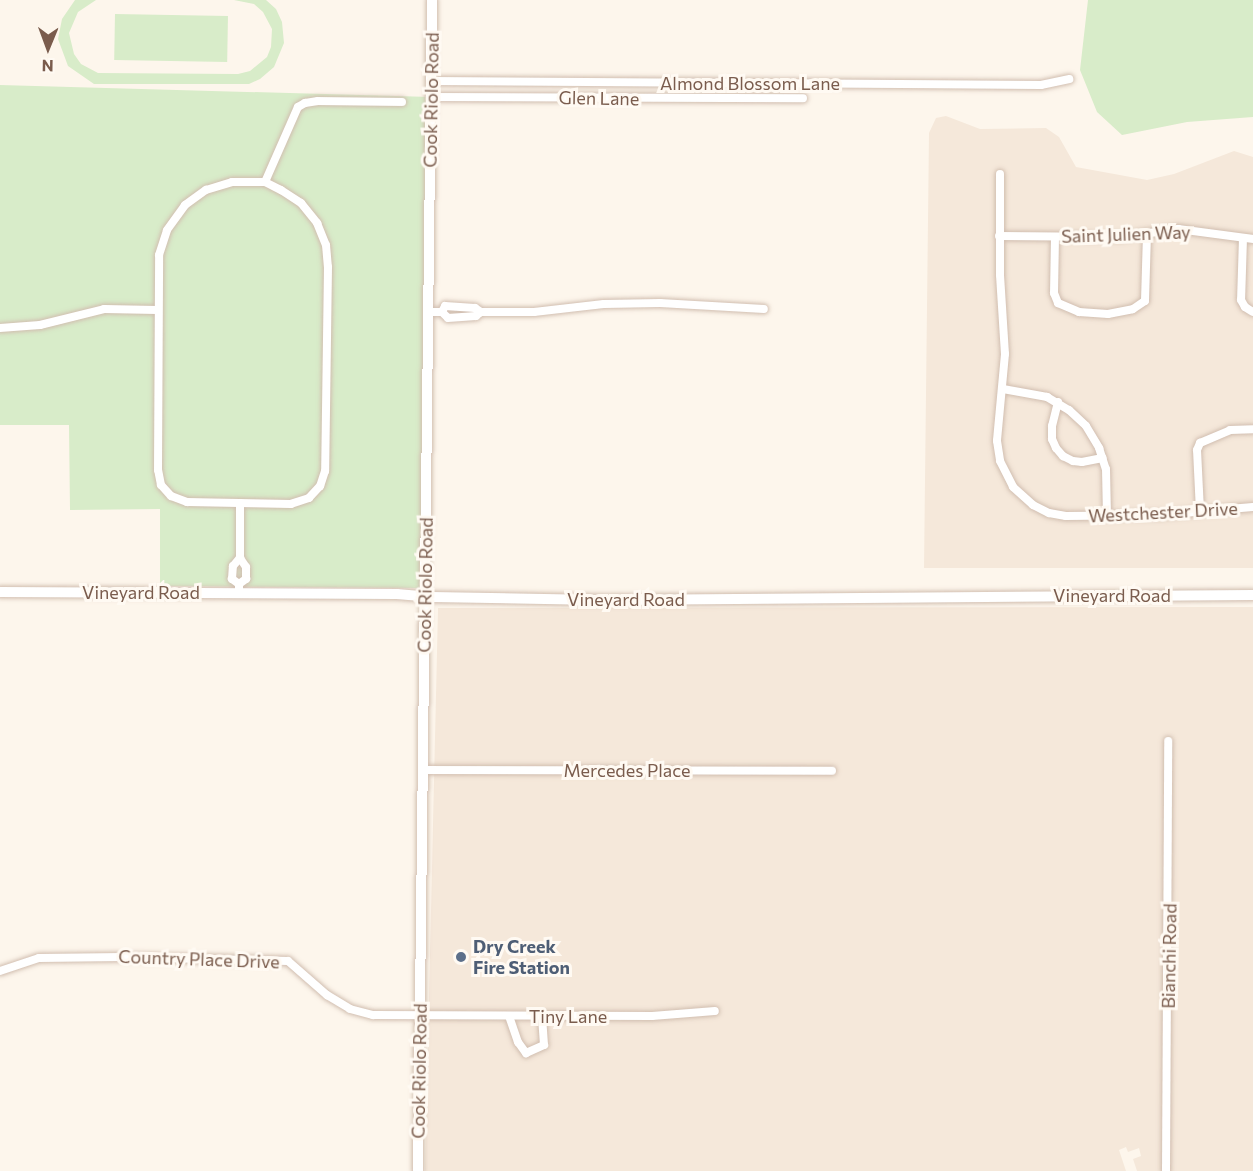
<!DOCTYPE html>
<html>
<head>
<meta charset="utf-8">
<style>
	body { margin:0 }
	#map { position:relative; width:1253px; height:1171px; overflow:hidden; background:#fdf6ec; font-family:Commissioner,sans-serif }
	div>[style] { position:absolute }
	.residential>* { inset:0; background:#f5e8da }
	.green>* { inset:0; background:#d8ecc9; transform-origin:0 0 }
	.roads { filter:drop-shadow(0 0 2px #d1beb0) drop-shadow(0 0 2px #d1beb0) }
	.street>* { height:8px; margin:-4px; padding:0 4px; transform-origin:4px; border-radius:4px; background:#fff }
	.secondary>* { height:10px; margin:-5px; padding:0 5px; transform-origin:5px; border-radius:5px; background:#fff }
	.dots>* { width:16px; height:16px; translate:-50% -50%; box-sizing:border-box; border:3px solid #fffaf3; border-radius:50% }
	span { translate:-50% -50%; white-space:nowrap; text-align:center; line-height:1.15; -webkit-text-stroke:6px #fffaf3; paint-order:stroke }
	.street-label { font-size:18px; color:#7a5c4d }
	.service-label { font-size:18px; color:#4e5e75; font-weight:700 }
	.left { translate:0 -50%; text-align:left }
	.north { position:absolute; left:18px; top:18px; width:60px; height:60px; -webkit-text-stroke:4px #fffaf3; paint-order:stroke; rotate:181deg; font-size:16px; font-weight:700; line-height:24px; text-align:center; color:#7a5c4d }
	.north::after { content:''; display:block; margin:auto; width:21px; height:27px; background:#7a5c4d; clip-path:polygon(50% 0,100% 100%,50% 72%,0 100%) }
</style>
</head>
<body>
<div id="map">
	<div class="residential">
		<div style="clip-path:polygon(946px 116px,980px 129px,1046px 128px,1059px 137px,1076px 167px,1147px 180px,1174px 174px,1234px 151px,1253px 157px,1253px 568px,924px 568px,929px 133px,936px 118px)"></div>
		<div style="clip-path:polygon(1253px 607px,1253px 1171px,1137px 1171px,1133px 1159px,1141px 1156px,1139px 1148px,1128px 1152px,1126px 1147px,1119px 1150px,1126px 1171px,425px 1171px,438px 608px)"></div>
	</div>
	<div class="green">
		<div style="clip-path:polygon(75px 0,96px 0,78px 12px,69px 33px,74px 54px,81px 64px,98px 73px,238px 74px,250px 71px,267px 57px,271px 47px,272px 29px,263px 12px,254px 4px,234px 0,266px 0,276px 9px,282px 22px,284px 43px,274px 67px,260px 79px,249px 84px,94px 84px,68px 66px,58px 39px,62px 19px)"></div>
		<div style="clip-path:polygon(1088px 0,1253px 0,1253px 117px,1187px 122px,1122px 135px,1097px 112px,1080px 70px)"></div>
		<div style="left:115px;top:14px;width:113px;height:46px;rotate:1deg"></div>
		<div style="clip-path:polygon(0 85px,431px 97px,425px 588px,160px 586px,160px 509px,70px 510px,69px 425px,0 425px)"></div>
	</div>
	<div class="roads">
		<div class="street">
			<div style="left:431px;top:81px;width:610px;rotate:0.38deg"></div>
			<div style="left:1041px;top:85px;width:29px;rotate:-12deg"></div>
			<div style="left:431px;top:97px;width:372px;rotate:0.2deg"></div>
			<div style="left:1000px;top:174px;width:101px;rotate:90deg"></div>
			<div style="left:1000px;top:275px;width:79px;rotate:86.4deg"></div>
			<div style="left:1005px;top:354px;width:87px;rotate:95.3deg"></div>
			<div style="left:997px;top:441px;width:20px;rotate:81deg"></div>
			<div style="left:1000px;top:461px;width:29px;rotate:63deg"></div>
			<div style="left:1013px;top:487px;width:27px;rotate:42deg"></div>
			<div style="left:1033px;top:505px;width:18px;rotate:27deg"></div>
			<div style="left:1049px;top:513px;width:17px;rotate:10deg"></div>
			<div style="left:1066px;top:516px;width:94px;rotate:-0.6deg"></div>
			<div style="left:1160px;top:515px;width:93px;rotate:-4.9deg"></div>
			<div style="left:232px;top:182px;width:33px"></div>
			<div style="left:265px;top:182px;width:18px;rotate:27deg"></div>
			<div style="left:281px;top:190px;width:24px;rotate:33deg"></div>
			<div style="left:301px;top:203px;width:26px;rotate:51deg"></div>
			<div style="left:317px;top:223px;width:24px;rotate:68deg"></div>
			<div style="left:326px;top:245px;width:22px;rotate:85deg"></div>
			<div style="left:328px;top:267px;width:204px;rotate:90.8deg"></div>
			<div style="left:325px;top:471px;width:16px;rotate:108deg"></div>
			<div style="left:320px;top:486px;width:16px;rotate:133deg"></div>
			<div style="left:309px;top:498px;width:19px;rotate:162deg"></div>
			<div style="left:291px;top:504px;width:104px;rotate:-178.9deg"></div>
			<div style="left:187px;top:502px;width:17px;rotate:-159deg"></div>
			<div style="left:171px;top:496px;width:15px;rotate:-132deg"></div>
			<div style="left:161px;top:485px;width:15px;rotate:-101deg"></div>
			<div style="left:158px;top:470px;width:215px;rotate:-89.7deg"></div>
			<div style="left:159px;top:255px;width:26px;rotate:-72deg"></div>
			<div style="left:167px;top:230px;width:31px;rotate:-54deg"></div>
			<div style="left:185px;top:205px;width:26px;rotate:-36deg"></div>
			<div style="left:206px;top:190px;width:27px;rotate:-17deg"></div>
			<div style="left:265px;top:182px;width:82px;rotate:-66.3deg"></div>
			<div style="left:298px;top:107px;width:8px;rotate:-30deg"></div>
			<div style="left:305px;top:103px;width:13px;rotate:-9deg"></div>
			<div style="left:318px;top:101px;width:84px;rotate:0.7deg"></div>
			<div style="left:999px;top:236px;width:122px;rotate:0.5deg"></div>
			<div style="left:1121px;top:237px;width:58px;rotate:-8deg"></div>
			<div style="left:1178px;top:229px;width:76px;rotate:7.6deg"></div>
			<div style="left:1055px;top:237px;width:56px;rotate:91deg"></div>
			<div style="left:1054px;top:293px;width:11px;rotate:68deg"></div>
			<div style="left:1058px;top:303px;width:23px;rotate:23deg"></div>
			<div style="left:1079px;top:312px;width:29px;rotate:4deg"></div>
			<div style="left:1108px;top:314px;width:25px;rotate:-11deg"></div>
			<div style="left:1133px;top:309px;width:14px;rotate:-34deg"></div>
			<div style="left:1145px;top:301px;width:66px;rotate:-88.3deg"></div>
			<div style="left:1243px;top:238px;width:62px;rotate:91.8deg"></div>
			<div style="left:1241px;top:300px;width:8px;rotate:60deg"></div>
			<div style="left:1245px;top:307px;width:9px;rotate:32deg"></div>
			<div style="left:429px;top:312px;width:13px"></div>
			<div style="left:442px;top:312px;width:8px;rotate:45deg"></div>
			<div style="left:448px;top:318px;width:28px;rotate:-4deg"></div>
			<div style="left:476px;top:316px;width:6px;rotate:-39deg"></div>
			<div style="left:481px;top:312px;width:7px;rotate:-146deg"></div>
			<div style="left:475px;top:308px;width:30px;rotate:-176deg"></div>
			<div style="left:445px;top:306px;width:7px;rotate:117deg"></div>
			<div style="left:481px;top:312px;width:53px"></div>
			<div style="left:534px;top:312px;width:70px;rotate:-6.5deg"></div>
			<div style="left:604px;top:304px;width:56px;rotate:-1deg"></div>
			<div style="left:660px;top:303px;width:104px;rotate:3.3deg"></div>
			<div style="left:0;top:328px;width:40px;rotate:-4.3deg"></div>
			<div style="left:40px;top:325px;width:66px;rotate:-14deg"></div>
			<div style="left:104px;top:309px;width:53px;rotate:1.1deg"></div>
			<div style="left:1003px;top:389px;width:45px;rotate:10.3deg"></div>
			<div style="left:1047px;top:397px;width:26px;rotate:31deg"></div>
			<div style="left:1069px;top:410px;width:23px;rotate:43deg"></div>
			<div style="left:1086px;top:426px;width:26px;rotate:59deg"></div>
			<div style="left:1099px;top:448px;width:22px;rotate:72deg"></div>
			<div style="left:1106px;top:469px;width:47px;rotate:88.8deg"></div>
			<div style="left:1058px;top:402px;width:25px;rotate:104deg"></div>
			<div style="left:1052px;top:426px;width:13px;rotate:90deg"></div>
			<div style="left:1052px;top:439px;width:10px;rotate:66deg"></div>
			<div style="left:1056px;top:448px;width:11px;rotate:49deg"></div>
			<div style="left:1063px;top:456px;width:11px;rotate:27deg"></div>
			<div style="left:1073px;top:461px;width:9px;rotate:6deg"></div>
			<div style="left:1082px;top:462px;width:21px;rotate:-11deg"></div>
			<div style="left:1200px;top:511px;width:61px;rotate:-92.8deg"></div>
			<div style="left:1197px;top:450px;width:8px;rotate:-67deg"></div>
			<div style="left:1200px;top:443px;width:33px;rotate:-23deg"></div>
			<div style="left:1230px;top:430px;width:23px;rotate:-2deg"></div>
			<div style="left:239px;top:584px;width:9px;rotate:-144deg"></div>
			<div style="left:232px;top:579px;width:13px;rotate:-86deg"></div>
			<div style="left:233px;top:566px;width:11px;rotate:-49deg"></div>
			<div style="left:239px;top:592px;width:8px;rotate:-90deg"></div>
			<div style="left:239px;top:584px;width:9px;rotate:-36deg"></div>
			<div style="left:246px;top:579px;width:12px;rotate:-90deg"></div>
			<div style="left:246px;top:567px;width:11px;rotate:-124deg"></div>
			<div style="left:240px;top:558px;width:55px;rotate:-90deg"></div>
			<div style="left:422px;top:770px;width:410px;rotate:0.1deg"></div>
			<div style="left:0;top:971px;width:41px;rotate:-18.4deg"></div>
			<div style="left:39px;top:958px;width:84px;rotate:-0.7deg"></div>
			<div style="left:123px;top:957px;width:165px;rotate:1.4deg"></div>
			<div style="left:288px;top:961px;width:52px;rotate:41.1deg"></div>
			<div style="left:327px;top:995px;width:27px;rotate:31deg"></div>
			<div style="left:350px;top:1009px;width:24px;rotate:15deg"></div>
			<div style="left:373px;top:1015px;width:279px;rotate:0.2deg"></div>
			<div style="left:652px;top:1016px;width:63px;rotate:-4.5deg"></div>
			<div style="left:509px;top:1016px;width:28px;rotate:71deg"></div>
			<div style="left:518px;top:1042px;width:14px;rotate:54deg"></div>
			<div style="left:526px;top:1053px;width:20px;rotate:-24deg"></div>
			<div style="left:544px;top:1045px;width:29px;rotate:-94deg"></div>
			<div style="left:1166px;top:1171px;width:430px;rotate:-89.7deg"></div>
		</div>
		<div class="secondary">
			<div style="left:0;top:592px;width:397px;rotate:0.3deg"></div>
			<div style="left:397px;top:594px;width:35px;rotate:5deg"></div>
			<div style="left:432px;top:597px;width:180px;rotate:1deg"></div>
			<div style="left:612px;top:600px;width:641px;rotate:-0.45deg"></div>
			<div style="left:418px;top:1171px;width:1171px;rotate:-89.32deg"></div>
		</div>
	</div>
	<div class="dots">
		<div style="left:461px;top:957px;background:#5c6f8a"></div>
	</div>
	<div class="street-label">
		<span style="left:750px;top:83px">Almond Blossom Lane</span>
		<span style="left:599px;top:98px;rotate:1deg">Glen Lane</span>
		<span style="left:431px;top:100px;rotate:-89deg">Cook Riolo Road</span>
		<span style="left:1126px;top:234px;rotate:-2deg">Saint Julien Way</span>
		<span style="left:1163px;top:512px;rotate:-3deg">Westchester Drive</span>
		<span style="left:425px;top:585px;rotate:-89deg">Cook Riolo Road</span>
		<span style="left:141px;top:592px">Vineyard Road</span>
		<span style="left:1112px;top:595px">Vineyard Road</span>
		<span style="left:626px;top:599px">Vineyard Road</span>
		<span style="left:627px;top:770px">Mercedes Place</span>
		<span style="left:1169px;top:956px;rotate:-89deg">Bianchi Road</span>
		<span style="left:199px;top:959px;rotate:2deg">Country Place Drive</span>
		<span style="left:568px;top:1016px">Tiny Lane</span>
		<span style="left:419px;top:1071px;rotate:-89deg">Cook Riolo Road</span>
	</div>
	<div class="service-label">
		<span class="left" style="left:473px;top:957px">Dry Creek<br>Fire Station</span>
	</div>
	<div class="north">N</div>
</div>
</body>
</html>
